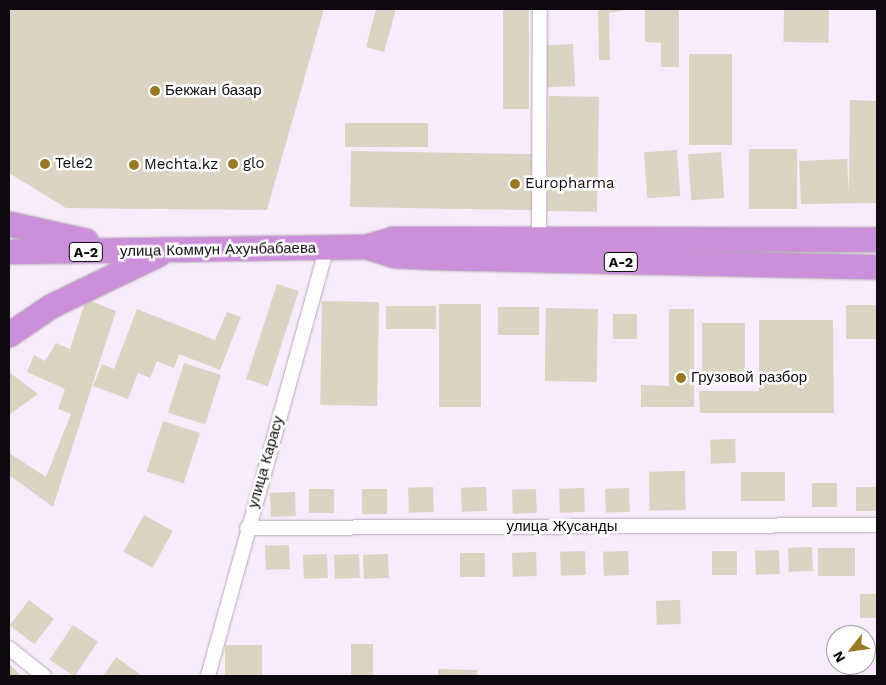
<!DOCTYPE html>
<html>
<head>
<meta charset="utf-8">
<style>
	body { margin:0 }
	#map { position:relative; width:886px; height:685px; overflow:hidden; background:#f8ebfb; font-family:"Work Sans",sans-serif }
	div>[style] { position:absolute }
	.building>* { inset:0; background:#dbd4c3; transform-origin:0 0 }
	.roads { filter:drop-shadow(0 0 1px #b2a7b5) drop-shadow(0 0 1px #b2a7b5) }
	.minor>* { height:14px; margin:-7px; padding:0 7px; transform-origin:7px; border-radius:7px; background:#fff }
	.trunk>* { height:24px; margin:-12px; padding:0 12px; transform-origin:12px; border-radius:12px; background:#cc90da }
	.dots>* { width:14px; height:14px; translate:-50% -50%; box-sizing:border-box; border:2px solid #fff; border-radius:50% }
	span { translate:-50% -50%; white-space:nowrap; text-align:center; line-height:1.15; -webkit-text-stroke:5px #fff; paint-order:stroke }
	.shield-label span { padding:1px 4px; background:#fff; border:1px solid; border-radius:4px; -webkit-text-stroke-width:0 }
	.shield-label { font-size:14px; color:#0e0a0f; font-weight:700 }
	.poi-label { font-size:15px; color:#0e0a0f }
	.left { translate:0 -50%; text-align:left }
	.street-label { font-size:15px; color:#0e0a0f }
	.frame { position:absolute; inset:0; border:10px solid #0e0a0f; pointer-events:none }
	.north { position:absolute; left:826px; top:625px; width:50px; height:50px; box-sizing:border-box; background:#fff; border:1px solid #9f9d9f; border-radius:50%; rotate:240deg; font-size:14px; font-weight:700; line-height:20px; text-align:center; color:#0e0a0f }
	.north::after { content:''; display:block; margin:auto; width:18px; height:22px; background:#997a23; clip-path:polygon(50% 0,100% 100%,50% 72%,0 100%) }
</style>
</head>
<body>
<div id="map">
	<div class="building">
		<div style="clip-path:polygon(9px 9px,324px 9px,267px 210px,66px 208px,9px 173px)"></div>
		<div style="clip-path:polygon(376px 9px,396px 9px,384px 52px,366px 47px)"></div>
		<div style="left:503px;top:9px;width:26px;height:100px"></div>
		<div style="clip-path:polygon(598px 9px,631px 9px,609px 13px,610px 60px,599px 60px)"></div>
		<div style="clip-path:polygon(645px 9px,679px 9px,679px 67px,661px 67px,661px 43px,645px 42px)"></div>
		<div style="left:784px;top:9px;width:45px;height:33px;rotate:1deg"></div>
		<div style="left:573px;top:44px;width:42px;height:32px;rotate:87deg"></div>
		<div style="left:689px;top:54px;width:43px;height:91px"></div>
		<div style="left:549px;top:96px;width:50px;height:115px;rotate:1deg"></div>
		<div style="clip-path:polygon(850px 100px,877px 101px,877px 203px,801px 204px,799px 161px,847px 159px,849px 193px)"></div>
		<div style="left:345px;top:123px;width:83px;height:24px"></div>
		<div style="left:749px;top:149px;width:48px;height:60px"></div>
		<div style="left:677px;top:150px;width:46px;height:33px;rotate:86deg"></div>
		<div style="left:351px;top:151px;width:185px;height:56px;rotate:1deg"></div>
		<div style="left:721px;top:152px;width:46px;height:33px;rotate:86deg"></div>
		<div style="left:277px;top:284px;width:23px;height:100px;rotate:18deg"></div>
		<div style="clip-path:polygon(86px 299px,116px 311px,53px 507px,9px 475px,9px 453px,46px 477px,71px 414px,58px 409px,65px 389px,27px 372px,34px 355px,45px 361px,56px 343px,70px 349px)"></div>
		<div style="left:322px;top:301px;width:57px;height:104px;rotate:1deg"></div>
		<div style="left:439px;top:304px;width:42px;height:103px"></div>
		<div style="left:846px;top:305px;width:31px;height:34px"></div>
		<div style="left:436px;top:306px;width:23px;height:50px;rotate:90deg"></div>
		<div style="left:498px;top:307px;width:41px;height:28px"></div>
		<div style="left:546px;top:308px;width:52px;height:73px;rotate:1deg"></div>
		<div style="clip-path:polygon(137px 309px,215px 340px,227px 312px,241px 317px,220px 370px,179px 354px,174px 368px,157px 361px,150px 378px,138px 373px,128px 399px,93px 386px,102px 364px,114px 369px)"></div>
		<div style="clip-path:polygon(669px 309px,694px 309px,694px 407px,641px 407px,641px 385px,669px 386px)"></div>
		<div style="left:613px;top:314px;width:24px;height:25px"></div>
		<div style="clip-path:polygon(759px 320px,833px 320px,834px 413px,700px 413px,699px 391px,759px 391px)"></div>
		<div style="left:702px;top:323px;width:43px;height:57px"></div>
		<div style="left:184px;top:363px;width:39px;height:52px;rotate:18deg"></div>
		<div style="clip-path:polygon(9px 372px,38px 394px,9px 415px)"></div>
		<div style="left:163px;top:421px;width:39px;height:53px;rotate:18deg"></div>
		<div style="left:735px;top:439px;width:24px;height:25px;rotate:88deg"></div>
		<div style="left:685px;top:471px;width:39px;height:36px;rotate:89deg"></div>
		<div style="left:741px;top:472px;width:44px;height:29px"></div>
		<div style="left:837px;top:483px;width:24px;height:25px;rotate:90deg"></div>
		<div style="left:433px;top:487px;width:25px;height:25px;rotate:88deg"></div>
		<div style="left:486px;top:487px;width:24px;height:25px;rotate:88deg"></div>
		<div style="left:877px;top:487px;width:24px;height:21px;rotate:90deg"></div>
		<div style="left:584px;top:488px;width:24px;height:25px;rotate:88deg"></div>
		<div style="left:629px;top:488px;width:24px;height:24px;rotate:88deg"></div>
		<div style="left:334px;top:489px;width:24px;height:25px;rotate:90deg"></div>
		<div style="left:362px;top:489px;width:25px;height:25px"></div>
		<div style="left:536px;top:489px;width:24px;height:24px;rotate:88deg"></div>
		<div style="left:295px;top:492px;width:24px;height:25px;rotate:88deg"></div>
		<div style="left:144px;top:515px;width:33px;height:42px;rotate:29deg"></div>
		<div style="left:289px;top:545px;width:24px;height:24px;rotate:88deg"></div>
		<div style="left:812px;top:547px;width:24px;height:24px;rotate:88deg"></div>
		<div style="left:818px;top:548px;width:37px;height:28px"></div>
		<div style="left:779px;top:550px;width:24px;height:24px;rotate:88deg"></div>
		<div style="left:585px;top:551px;width:24px;height:25px;rotate:88deg"></div>
		<div style="left:628px;top:551px;width:24px;height:25px;rotate:88deg"></div>
		<div style="left:737px;top:551px;width:24px;height:25px;rotate:90deg"></div>
		<div style="left:536px;top:552px;width:24px;height:24px;rotate:88deg"></div>
		<div style="left:485px;top:553px;width:24px;height:25px;rotate:90deg"></div>
		<div style="left:327px;top:554px;width:24px;height:24px;rotate:88deg"></div>
		<div style="left:359px;top:554px;width:24px;height:25px;rotate:88deg"></div>
		<div style="left:388px;top:554px;width:24px;height:25px;rotate:88deg"></div>
		<div style="left:877px;top:594px;width:24px;height:17px;rotate:90deg"></div>
		<div style="left:29px;top:600px;width:31px;height:32px;rotate:37deg"></div>
		<div style="left:680px;top:600px;width:24px;height:24px;rotate:88deg"></div>
		<div style="left:73px;top:625px;width:30px;height:42px;rotate:34deg"></div>
		<div style="left:351px;top:644px;width:22px;height:32px"></div>
		<div style="left:225px;top:645px;width:37px;height:31px"></div>
		<div style="clip-path:polygon(116px 657px,141px 675px,140px 676px,103px 676px)"></div>
		<div style="clip-path:polygon(9px 664px,22px 676px,9px 676px)"></div>
		<div style="clip-path:polygon(438px 669px,477px 670px,477px 676px,438px 676px)"></div>
	</div>
	<div class="roads">
		<div class="minor">
			<div style="left:539px;top:242px;width:233px;rotate:-89.8deg"></div>
			<div style="left:247px;top:528px;width:630px;rotate:-0.27deg"></div>
			<div style="left:9px;top:648px;width:45px;rotate:38.7deg"></div>
			<div style="left:208px;top:676px;width:444px;rotate:-74.5deg"></div>
		</div>
		<div class="trunk">
			<div style="left:9px;top:224px;width:79px;rotate:12.4deg"></div>
			<div style="left:367px;top:247px;width:28px;rotate:18deg"></div>
			<div style="left:394px;top:256px;width:46px;rotate:2.5deg"></div>
			<div style="left:440px;top:258px;width:437px;rotate:1.2deg"></div>
			<div style="left:9px;top:252px;width:358px;rotate:-0.8deg"></div>
			<div style="left:367px;top:247px;width:27px;rotate:-17deg"></div>
			<div style="left:393px;top:239px;width:484px;rotate:0.1deg"></div>
			<div style="left:9px;top:335px;width:52px;rotate:-34deg"></div>
			<div style="left:52px;top:306px;width:118px;rotate:-25.7deg"></div>
		</div>
	</div>
	<div class="dots">
		<div style="left:155px;top:91px;background:#997a23"></div>
		<div style="left:45px;top:164px;background:#997a23"></div>
		<div style="left:233px;top:164px;background:#997a23"></div>
		<div style="left:134px;top:165px;background:#997a23"></div>
		<div style="left:515px;top:184px;background:#997a23"></div>
		<div style="left:681px;top:378px;background:#997a23"></div>
	</div>
	<div class="shield-label">
		<span style="left:86px;top:252px">A-2</span>
		<span style="left:621px;top:262px">A-2</span>
	</div>
	<div class="poi-label">
		<span class="left" style="left:165px;top:91px">Бекжан базар</span>
		<span class="left" style="left:55px;top:164px">Tele2</span>
		<span class="left" style="left:243px;top:164px">glo</span>
		<span class="left" style="left:144px;top:165px">Mechta.kz</span>
		<span class="left" style="left:525px;top:184px">Europharma</span>
		<span class="left" style="left:691px;top:378px">Грузовой разбор</span>
	</div>
	<div class="street-label">
		<span style="left:218px;top:250px;rotate:-1deg">улица Коммун Ахунбабаева</span>
		<span style="left:266px;top:462px;rotate:-74deg">улица Карасу</span>
		<span style="left:562px;top:527px">улица Жусанды</span>
	</div>
	<div class="frame"></div>
	<div class="north">N</div>
</div>
</body>
</html>
